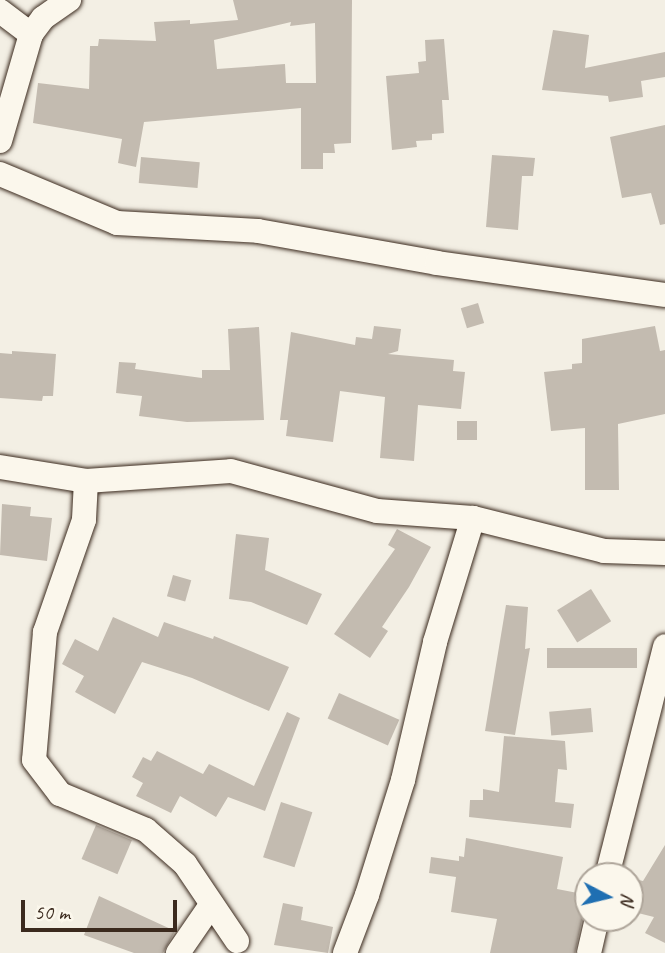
<!DOCTYPE html>
<html>
<head>
<meta charset="utf-8">
<style>
	body { margin:0 }
	#map { position:relative; width:665px; height:953px; overflow:hidden; background:#f3efe4; font-family:Caveat,sans-serif }
	div>[style] { position:absolute }
	.building>* { inset:0; background:#c3bbb0; transform-origin:0 0 }
	.roads { filter:drop-shadow(0 0 2px #3b2a1e) drop-shadow(0 0 2px #3b2a1e) }
	.minor>* { height:24px; margin:-12px; padding:0 12px; transform-origin:12px; border-radius:12px; background:#fbf7ec }
	span { translate:-50% -50%; white-space:nowrap; text-align:center; line-height:1.15; -webkit-text-stroke:5px #fbf7ec; paint-order:stroke }
	.north { position:absolute; left:574px; top:862px; width:70px; height:70px; box-sizing:border-box; background:#fbf7ec; border:2px solid #aea59a; border-radius:50%; rotate:97deg; font-size:19px; font-weight:700; line-height:28px; text-align:center; color:#3b2a1e }
	.north::after { content:''; display:block; margin:auto; width:24px; height:32px; background:#1f6fb2; clip-path:polygon(50% 0,100% 100%,50% 72%,0 100%) }
	.scale { position:absolute; left:21px; top:900px; width:156px; height:32px; box-sizing:border-box; border:4px solid #3b2a1e; border-top:0; padding-left:9px; font-size:21px; line-height:24px; white-space:nowrap; color:#3b2a1e; -webkit-text-stroke:5px #fbf7ec; paint-order:stroke }
</style>
</head>
<body>
<div id="map">
	<div class="building">
		<div style="clip-path:polygon(evenodd,233px 0,352px 0,351px 143px,334px 144px,335px 153px,323px 153px,323px 169px,301px 169px,301px 108px,144px 122px,136px 167px,118px 163px,122px 139px,33px 123px,38px 83px,89px 89px,90px 46px,98px 46px,99px 39px,156px 41px,154px 22px,190px 20px,190px 24px,238px 20px,233px 0,291px 22px,290px 26px,315px 23px,316px 83px,286px 83px,285px 64px,217px 69px,214px 40px,291px 22px)"></div>
		<div style="clip-path:polygon(553px 30px,589px 35px,585px 68px,665px 52px,665px 77px,641px 81px,643px 97px,609px 102px,608px 96px,542px 90px)"></div>
		<div style="clip-path:polygon(444px 39px,449px 100px,442px 100px,444px 133px,432px 134px,432px 140px,416px 141px,417px 147px,392px 150px,386px 76px,419px 73px,418px 62px,426px 61px,425px 40px)"></div>
		<div style="clip-path:polygon(665px 125px,665px 224px,660px 225px,651px 193px,622px 198px,610px 137px)"></div>
		<div style="clip-path:polygon(492px 155px,535px 158px,533px 176px,522px 176px,518px 230px,486px 227px)"></div>
		<div style="left:141px;top:157px;width:59px;height:26px;rotate:5deg"></div>
		<div style="left:478px;top:303px;width:21px;height:18px;rotate:73deg"></div>
		<div style="clip-path:polygon(374px 326px,401px 329px,398px 351px,388px 354px,454px 360px,453px 371px,465px 372px,461px 409px,418px 405px,414px 461px,380px 458px,385px 397px,340px 391px,333px 442px,286px 436px,288px 420px,280px 420px,291px 332px,355px 345px,356px 337px,372px 339px)"></div>
		<div style="clip-path:polygon(655px 326px,660px 351px,665px 350px,665px 414px,618px 424px,619px 490px,585px 490px,585px 428px,551px 431px,544px 372px,572px 369px,572px 364px,582px 363px,582px 339px)"></div>
		<div style="clip-path:polygon(259px 327px,264px 420px,187px 422px,139px 416px,142px 396px,116px 393px,119px 362px,136px 363px,135px 369px,202px 378px,202px 370px,230px 370px,228px 329px)"></div>
		<div style="clip-path:polygon(12px 351px,56px 354px,53px 396px,43px 396px,42px 401px,0 398px,0 353px,12px 354px)"></div>
		<div style="left:457px;top:421px;width:20px;height:19px"></div>
		<div style="clip-path:polygon(2px 504px,31px 507px,30px 516px,52px 518px,47px 561px,0 555px)"></div>
		<div style="clip-path:polygon(397px 529px,431px 547px,409px 587px,382px 627px,388px 631px,370px 658px,334px 634px,395px 549px,388px 545px)"></div>
		<div style="clip-path:polygon(236px 534px,269px 538px,265px 570px,322px 594px,307px 625px,251px 602px,229px 599px)"></div>
		<div style="left:173px;top:575px;width:19px;height:22px;rotate:16deg"></div>
		<div style="left:591px;top:589px;width:38px;height:40px;rotate:58deg"></div>
		<div style="clip-path:polygon(506px 605px,528px 607px,525px 649px,530px 648px,515px 735px,485px 731px)"></div>
		<div style="clip-path:polygon(113px 617px,158px 637px,164px 622px,213px 639px,214px 636px,289px 667px,269px 711px,192px 678px,142px 662px,115px 714px,75px 692px,84px 676px,62px 664px,75px 639px,98px 651px)"></div>
		<div style="left:637px;top:648px;width:20px;height:90px;rotate:90deg"></div>
		<div style="left:339px;top:693px;width:66px;height:28px;rotate:24deg"></div>
		<div style="left:591px;top:708px;width:24px;height:42px;rotate:85deg"></div>
		<div style="clip-path:polygon(287px 712px,300px 718px,265px 811px,228px 797px,216px 817px,180px 796px,171px 813px,136px 796px,143px 783px,132px 777px,143px 757px,151px 761px,157px 751px,203px 774px,209px 764px,254px 786px)"></div>
		<div style="clip-path:polygon(504px 736px,565px 741px,567px 770px,558px 769px,555px 802px,574px 804px,571px 828px,469px 817px,470px 800px,483px 800px,483px 789px,499px 792px)"></div>
		<div style="left:281px;top:802px;width:33px;height:58px;rotate:18deg"></div>
		<div style="left:96px;top:825px;width:39px;height:37px;rotate:23deg"></div>
		<div style="clip-path:polygon(466px 838px,563px 857px,557px 889px,588px 895px,588px 907px,583px 915px,575px 953px,490px 953px,497px 919px,451px 912px,456px 877px,429px 873px,431px 857px,459px 861px,459px 856px,464px 857px)"></div>
		<div style="clip-path:polygon(665px 845px,665px 943px,645px 933px,654px 917px,630px 911px,630px 878px,643px 881px)"></div>
		<div style="clip-path:polygon(99px 896px,175px 931px,163px 953px,134px 953px,84px 935px)"></div>
		<div style="clip-path:polygon(283px 903px,303px 907px,301px 920px,333px 927px,328px 953px,274px 945px)"></div>
	</div>
	<div class="roads">
		<div class="minor">
			<div style="left:0;top:11px;width:39px;rotate:37deg"></div>
			<div style="left:0;top:141px;width:111px;rotate:-73.8deg"></div>
			<div style="left:31px;top:34px;width:20px;rotate:-53deg"></div>
			<div style="left:43px;top:18px;width:32px;rotate:-35deg"></div>
			<div style="left:0;top:174px;width:127px;rotate:22.7deg"></div>
			<div style="left:117px;top:223px;width:141px;rotate:3.2deg"></div>
			<div style="left:258px;top:231px;width:182px;rotate:10.1deg"></div>
			<div style="left:437px;top:263px;width:230px;rotate:8deg"></div>
			<div style="left:0;top:467px;width:87px;rotate:9.2deg"></div>
			<div style="left:86px;top:481px;width:145px;rotate:-3.9deg"></div>
			<div style="left:231px;top:471px;width:151px;rotate:15.3deg"></div>
			<div style="left:377px;top:511px;width:96px;rotate:4.2deg"></div>
			<div style="left:473px;top:518px;width:135px;rotate:14.1deg"></div>
			<div style="left:604px;top:551px;width:61px;rotate:1.9deg"></div>
			<div style="left:86px;top:481px;width:39px;rotate:93deg"></div>
			<div style="left:84px;top:520px;width:119px;rotate:109.2deg"></div>
			<div style="left:45px;top:632px;width:128px;rotate:94.9deg"></div>
			<div style="left:34px;top:760px;width:43px;rotate:52.6deg"></div>
			<div style="left:60px;top:794px;width:93px;rotate:22.7deg"></div>
			<div style="left:146px;top:830px;width:52px;rotate:41.1deg"></div>
			<div style="left:185px;top:864px;width:93px;rotate:56deg"></div>
			<div style="left:607px;top:876px;width:237px;rotate:-75.8deg"></div>
			<div style="left:178px;top:953px;width:58px;rotate:-55.5deg"></div>
			<div style="left:345px;top:953px;width:62px;rotate:-69.2deg"></div>
			<div style="left:367px;top:895px;width:121px;rotate:-72.6deg"></div>
			<div style="left:403px;top:780px;width:142px;rotate:-76.9deg"></div>
			<div style="left:435px;top:642px;width:130px;rotate:-73deg"></div>
			<div style="left:589px;top:953px;width:36px;rotate:-77deg"></div>
		</div>
	</div>
	<div class="north">N</div>
	<div class="scale">50 m</div>
</div>
</body>
</html>
